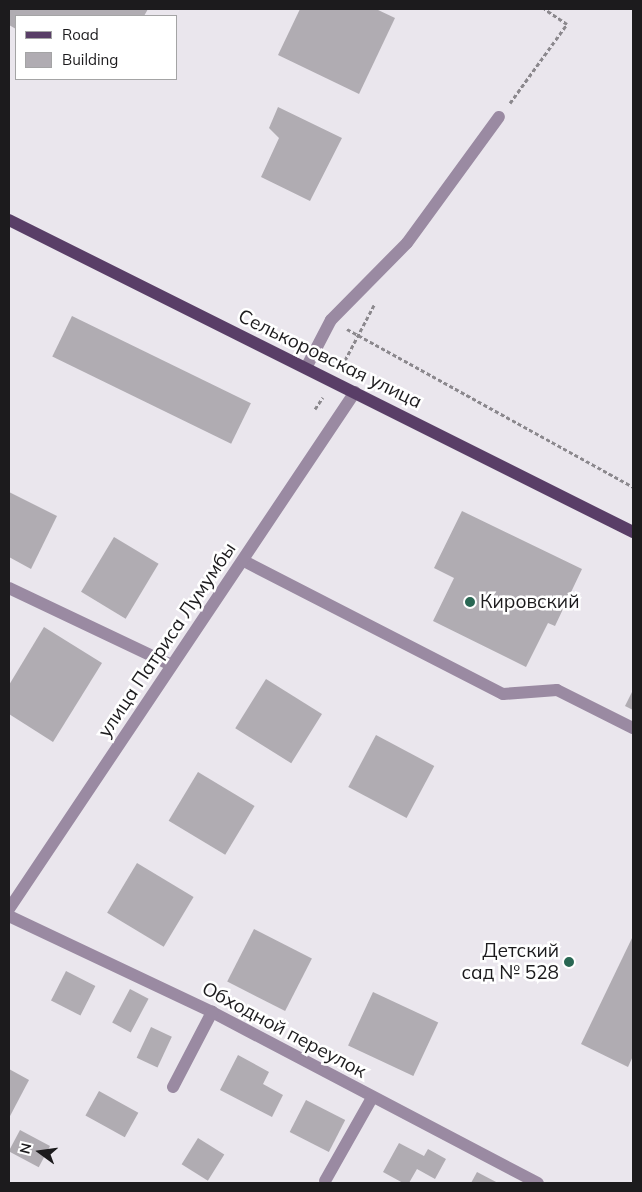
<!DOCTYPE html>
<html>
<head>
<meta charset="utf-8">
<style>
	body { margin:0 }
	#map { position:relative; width:642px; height:1192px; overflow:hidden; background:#eae6ed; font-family:Mulish,sans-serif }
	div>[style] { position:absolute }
	.building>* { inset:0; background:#b0acb2; transform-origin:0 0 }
	.path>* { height:3px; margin-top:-1.5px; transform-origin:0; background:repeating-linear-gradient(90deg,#8b888d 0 4px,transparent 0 6.5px) }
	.minor>* { height:12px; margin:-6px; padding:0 6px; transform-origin:6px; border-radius:6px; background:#9a8aa2 }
	.major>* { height:12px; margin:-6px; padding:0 6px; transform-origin:6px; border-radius:6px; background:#593e67 }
	.dots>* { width:14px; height:14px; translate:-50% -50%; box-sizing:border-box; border:2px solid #fff; border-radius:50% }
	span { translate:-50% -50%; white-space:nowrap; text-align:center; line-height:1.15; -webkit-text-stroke:5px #fff; paint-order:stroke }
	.street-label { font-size:19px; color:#1c1b1d }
	.poi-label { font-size:19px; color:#1c1b1d }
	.left { translate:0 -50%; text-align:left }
	.right { translate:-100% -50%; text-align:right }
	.frame { position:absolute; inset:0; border:10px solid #1c1b1d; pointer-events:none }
	.legend { position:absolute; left:15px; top:15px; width:162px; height:65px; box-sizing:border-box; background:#fff; border:1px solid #a4a4a5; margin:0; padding:6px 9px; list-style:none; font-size:15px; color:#1c1b1d }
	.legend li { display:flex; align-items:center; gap:10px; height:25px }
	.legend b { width:25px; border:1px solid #a4a4a5 }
	.north { position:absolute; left:15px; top:1127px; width:50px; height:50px; -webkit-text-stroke:4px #fff; paint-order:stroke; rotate:284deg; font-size:14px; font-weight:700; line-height:20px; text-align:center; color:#1c1b1d }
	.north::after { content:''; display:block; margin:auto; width:18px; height:22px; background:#1c1b1d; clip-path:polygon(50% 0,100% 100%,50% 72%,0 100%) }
</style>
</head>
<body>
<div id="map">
	<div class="building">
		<div style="clip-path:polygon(9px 9px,148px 9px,144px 16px,16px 16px,16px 29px,9px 25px)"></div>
		<div style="clip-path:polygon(300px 9px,376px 9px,395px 18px,359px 94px,278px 55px)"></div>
		<div style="clip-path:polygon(278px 107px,342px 138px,310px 201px,261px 177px,279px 138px,269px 128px)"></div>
		<div style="left:72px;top:316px;width:199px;height:45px;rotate:26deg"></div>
		<div style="clip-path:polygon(9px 492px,57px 516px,31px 569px,9px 557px)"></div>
		<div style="clip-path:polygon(462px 511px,582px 569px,555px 626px,548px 623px,526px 667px,433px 621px,454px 578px,434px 568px)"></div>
		<div style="left:114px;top:537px;width:52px;height:64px;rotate:31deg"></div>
		<div style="clip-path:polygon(44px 627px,102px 663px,53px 742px,9px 714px,9px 685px)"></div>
		<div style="left:266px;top:679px;width:66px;height:58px;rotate:32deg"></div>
		<div style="clip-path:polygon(633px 690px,633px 710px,625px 706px)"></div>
		<div style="left:376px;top:735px;width:66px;height:59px;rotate:28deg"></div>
		<div style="left:198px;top:772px;width:66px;height:57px;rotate:31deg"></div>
		<div style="left:137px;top:863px;width:66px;height:58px;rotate:31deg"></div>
		<div style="left:254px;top:929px;width:65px;height:59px;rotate:27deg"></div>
		<div style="clip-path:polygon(633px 936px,633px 1056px,628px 1067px,581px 1044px)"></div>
		<div style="left:66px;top:971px;width:33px;height:33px;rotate:27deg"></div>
		<div style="left:130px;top:989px;width:21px;height:38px;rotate:28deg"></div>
		<div style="left:373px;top:992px;width:72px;height:59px;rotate:25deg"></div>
		<div style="left:151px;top:1027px;width:23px;height:34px;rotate:25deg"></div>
		<div style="clip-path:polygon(238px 1055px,269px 1072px,263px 1084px,283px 1095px,272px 1117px,220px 1090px)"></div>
		<div style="clip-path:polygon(9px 1069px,29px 1080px,9px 1118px)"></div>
		<div style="left:99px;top:1091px;width:45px;height:28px;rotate:29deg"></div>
		<div style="left:306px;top:1100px;width:44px;height:36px;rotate:27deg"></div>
		<div style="left:20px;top:1130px;width:34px;height:24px;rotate:28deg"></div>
		<div style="left:198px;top:1138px;width:31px;height:31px;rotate:32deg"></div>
		<div style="clip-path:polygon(399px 1143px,424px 1156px,428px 1149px,446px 1159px,435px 1179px,417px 1169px,409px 1183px,403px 1183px,383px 1172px)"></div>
		<div style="clip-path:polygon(477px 1172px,498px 1183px,471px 1183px)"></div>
	</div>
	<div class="path">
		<div style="left:510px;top:103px;width:97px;rotate:-54.2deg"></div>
		<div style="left:567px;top:24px;width:27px;rotate:-146deg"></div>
		<div style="left:347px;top:329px;width:327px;rotate:28.9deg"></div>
		<div style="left:342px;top:366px;width:69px;rotate:-62.3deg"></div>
		<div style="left:315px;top:409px;width:14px;rotate:-56deg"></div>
	</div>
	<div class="minor">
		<div style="left:306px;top:368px;width:54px;rotate:-62.5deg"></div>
		<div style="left:331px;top:320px;width:108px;rotate:-45.4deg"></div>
		<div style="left:407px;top:243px;width:156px;rotate:-53.9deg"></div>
		<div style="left:244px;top:561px;width:291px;rotate:27.2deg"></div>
		<div style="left:503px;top:694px;width:54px;rotate:-4.2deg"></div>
		<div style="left:557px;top:690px;width:85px;rotate:26.6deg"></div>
		<div style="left:9px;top:588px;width:179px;rotate:25.4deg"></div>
		<div style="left:9px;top:909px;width:622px;rotate:-56.21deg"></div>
		<div style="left:9px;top:916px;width:225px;rotate:25.3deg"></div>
		<div style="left:212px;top:1012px;width:368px;rotate:27.7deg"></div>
		<div style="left:173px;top:1087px;width:85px;rotate:-62.5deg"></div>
		<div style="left:325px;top:1181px;width:95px;rotate:-60.5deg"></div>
	</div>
	<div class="major">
		<div style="left:9px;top:220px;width:698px;rotate:26.57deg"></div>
	</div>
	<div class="dots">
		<div style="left:470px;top:602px;background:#296753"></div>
		<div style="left:569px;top:962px;background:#296753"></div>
	</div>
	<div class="street-label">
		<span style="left:330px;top:359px;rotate:26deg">Селькоровская улица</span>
		<span style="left:167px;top:640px;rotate:-56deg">улица Патриса Лумумбы</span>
		<span style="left:284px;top:1030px;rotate:28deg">Обходной переулок</span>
	</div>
	<div class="poi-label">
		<span class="left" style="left:480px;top:602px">Кировский</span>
		<span class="right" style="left:559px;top:962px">Детский<br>сад № 528</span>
	</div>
	<div class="frame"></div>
	<ul class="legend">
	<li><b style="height:6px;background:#593e67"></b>Road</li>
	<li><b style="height:14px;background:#b0acb2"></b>Building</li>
	</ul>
	<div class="north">N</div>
</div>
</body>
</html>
